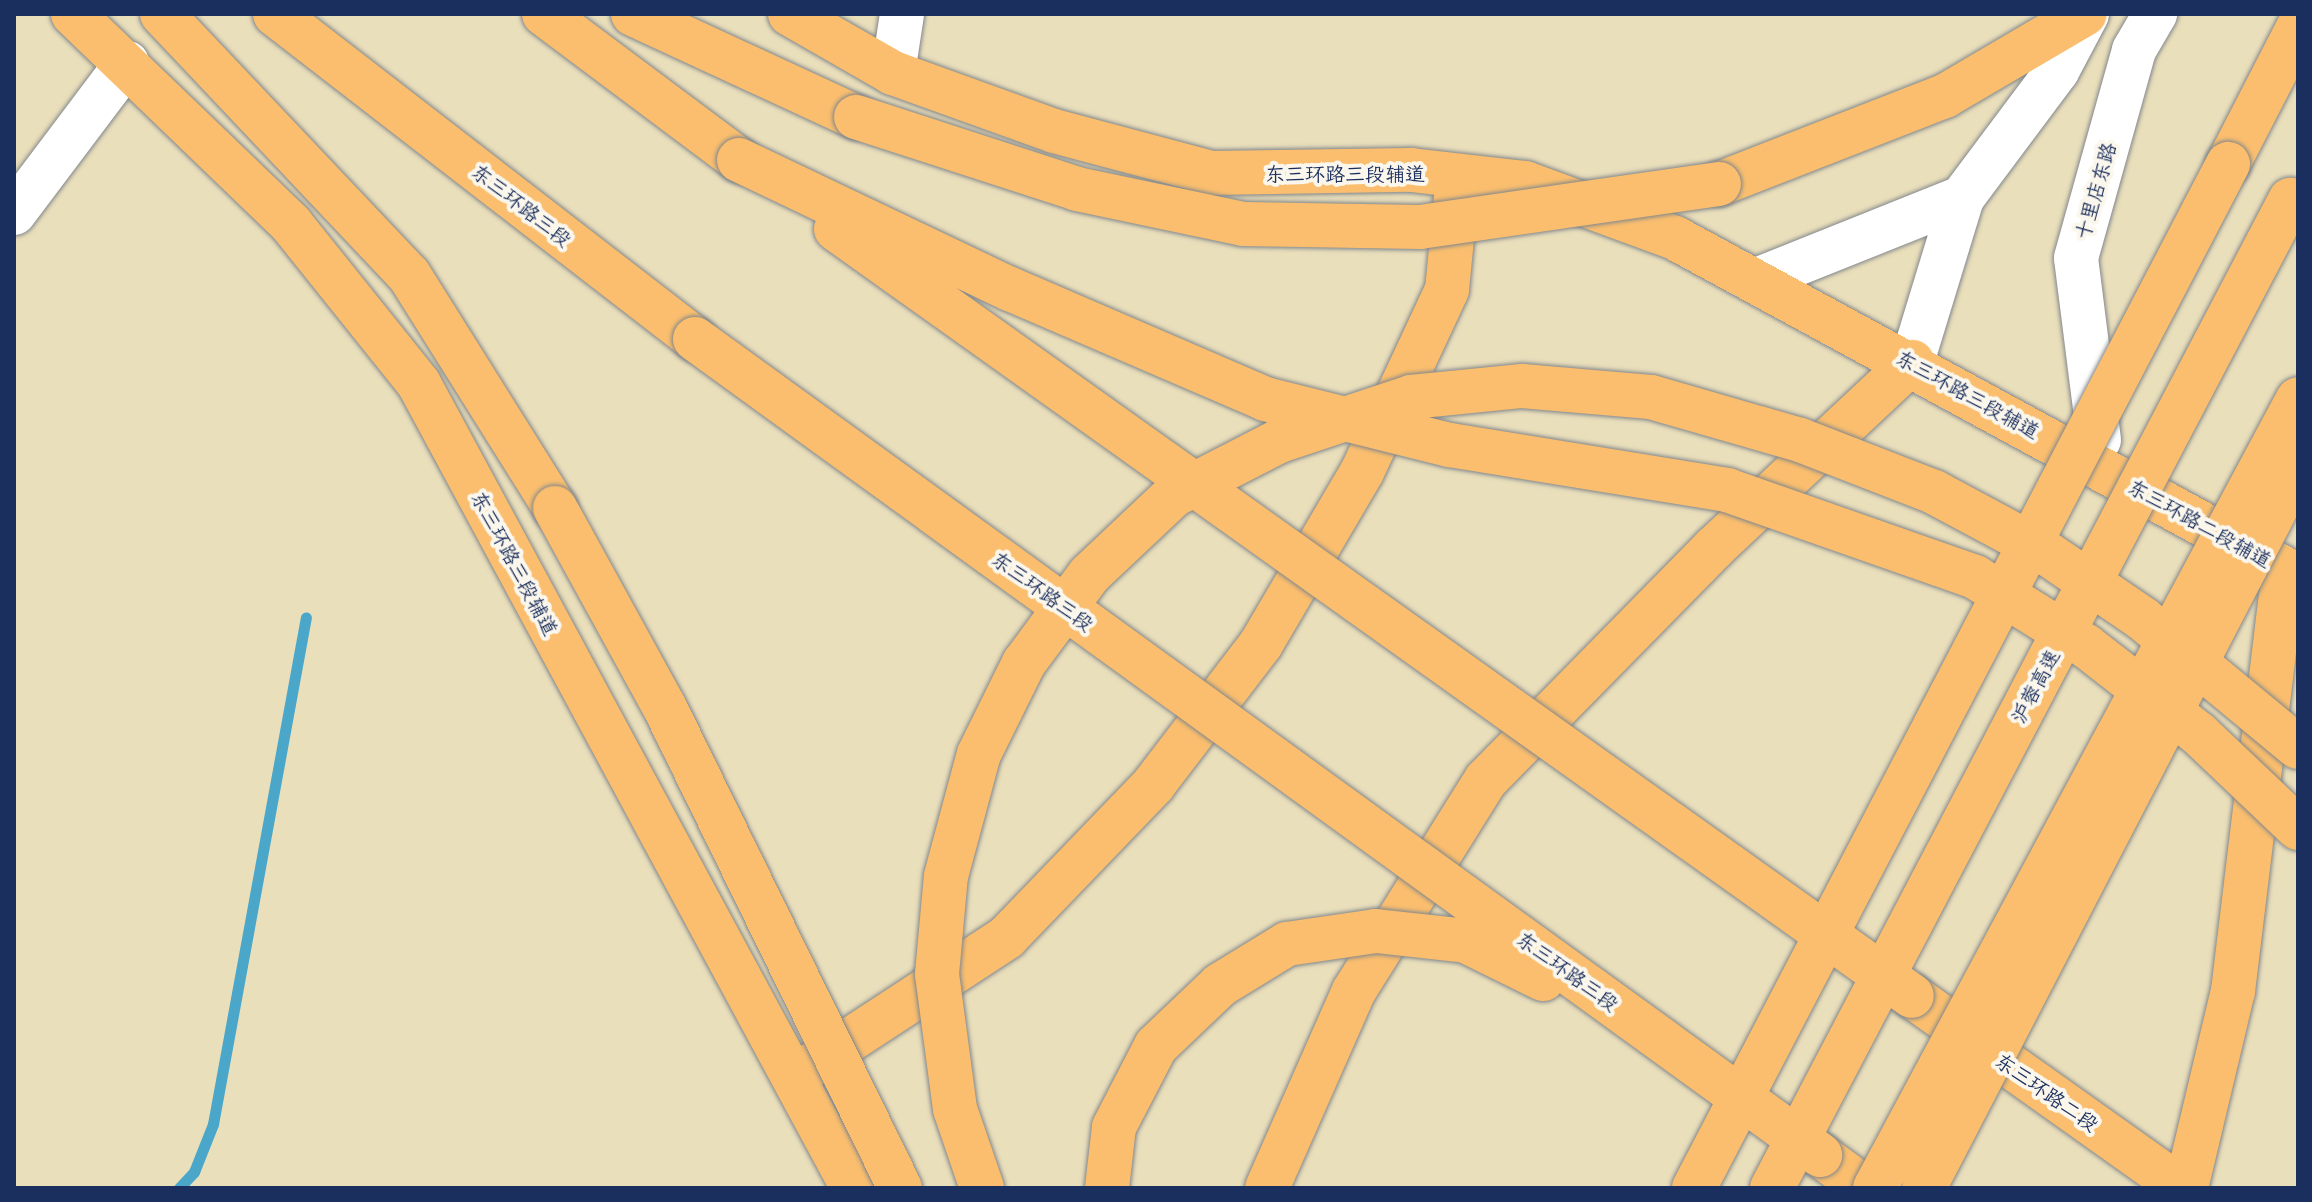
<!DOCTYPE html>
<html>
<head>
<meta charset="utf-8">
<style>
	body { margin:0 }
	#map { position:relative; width:2312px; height:1202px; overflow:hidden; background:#eadfbb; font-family:Mali,"LXGW WenKai TC",sans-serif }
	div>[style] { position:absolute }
	.stream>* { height:11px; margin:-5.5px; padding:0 5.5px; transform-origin:5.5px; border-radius:5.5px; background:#4ba7c9 }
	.roads { filter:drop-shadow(0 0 2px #82878c) drop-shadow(0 0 2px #82878c) }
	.minor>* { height:44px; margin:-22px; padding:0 22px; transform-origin:22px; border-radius:22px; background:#fff }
	.major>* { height:44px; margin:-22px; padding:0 22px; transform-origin:22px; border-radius:22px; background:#fabe6e }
	.highway>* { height:44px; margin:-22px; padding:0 22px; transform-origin:22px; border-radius:22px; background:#fabe6e }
	.bridges { filter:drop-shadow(0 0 2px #82878c) drop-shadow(0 0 2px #82878c) }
	.highway-bridge>* { height:44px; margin:-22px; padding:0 22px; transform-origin:22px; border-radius:22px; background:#fabe6e }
	span { translate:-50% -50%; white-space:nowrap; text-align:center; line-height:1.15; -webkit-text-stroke:8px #fbf7ec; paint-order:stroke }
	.street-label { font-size:20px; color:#1b2f5e }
	.frame { position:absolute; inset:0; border:16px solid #1b2f5e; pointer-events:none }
</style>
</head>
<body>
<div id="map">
	<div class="stream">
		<div style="left:179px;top:1188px;width:22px;rotate:-47deg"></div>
		<div style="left:194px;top:1172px;width:52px;rotate:-68.4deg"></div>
		<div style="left:213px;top:1124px;width:515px;rotate:-79.61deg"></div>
	</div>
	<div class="roads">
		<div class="minor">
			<div style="left:893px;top:73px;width:60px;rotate:-81.3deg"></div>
			<div style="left:14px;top:213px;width:188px;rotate:-53deg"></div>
			<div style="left:1759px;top:279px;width:219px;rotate:-21.8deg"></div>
			<div style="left:1962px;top:198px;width:159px;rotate:-53.2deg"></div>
			<div style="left:2057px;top:71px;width:64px;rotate:-62.2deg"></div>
			<div style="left:1912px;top:362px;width:171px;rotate:-73deg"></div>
			<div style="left:2099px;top:440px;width:183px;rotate:-97.2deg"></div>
			<div style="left:2076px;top:258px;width:216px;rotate:-74.4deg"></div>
			<div style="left:2134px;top:50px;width:42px;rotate:-59.7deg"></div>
		</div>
		<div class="major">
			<div style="left:73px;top:14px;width:303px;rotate:43.9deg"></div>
			<div style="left:291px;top:224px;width:205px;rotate:51.3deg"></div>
			<div style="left:419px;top:384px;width:914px;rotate:61.64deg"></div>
			<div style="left:790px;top:14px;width:119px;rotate:29.8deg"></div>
			<div style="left:893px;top:73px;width:171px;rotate:19.8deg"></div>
			<div style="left:1054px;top:131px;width:163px;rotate:14.9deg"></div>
			<div style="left:1212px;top:173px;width:199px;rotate:-0.9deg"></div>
			<div style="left:1411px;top:170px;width:115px;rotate:6.5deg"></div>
			<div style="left:1525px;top:183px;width:160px;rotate:20.1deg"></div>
			<div style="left:1675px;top:238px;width:709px;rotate:28.48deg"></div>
			<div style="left:801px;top:1072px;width:246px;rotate:-33.2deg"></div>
			<div style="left:1007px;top:937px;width:212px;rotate:-46.1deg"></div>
			<div style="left:1154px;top:784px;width:176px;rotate:-52.6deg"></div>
			<div style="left:1261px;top:644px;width:199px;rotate:-59.6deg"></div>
			<div style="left:1362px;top:472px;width:201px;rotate:-65deg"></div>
			<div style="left:1447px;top:290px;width:104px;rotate:-84.5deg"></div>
			<div style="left:1267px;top:1188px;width:215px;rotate:-66.2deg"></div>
			<div style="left:1354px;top:991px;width:249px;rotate:-58deg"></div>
			<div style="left:1486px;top:780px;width:325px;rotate:-45.5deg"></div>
			<div style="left:1714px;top:548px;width:272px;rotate:-43.2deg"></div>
			<div style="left:2186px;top:1188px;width:203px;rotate:-76.6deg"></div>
			<div style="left:2233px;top:991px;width:425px;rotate:-83.1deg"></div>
		</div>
		<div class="highway">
			<div style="left:162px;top:14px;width:359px;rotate:46.6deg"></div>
			<div style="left:409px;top:275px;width:275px;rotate:57.9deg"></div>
			<div style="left:275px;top:14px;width:531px;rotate:37.73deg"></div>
			<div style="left:544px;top:14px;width:244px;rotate:36.8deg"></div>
			<div style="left:633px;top:14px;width:246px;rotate:24.8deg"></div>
			<div style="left:2228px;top:164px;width:153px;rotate:-62.8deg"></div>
			<div style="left:1719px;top:184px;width:243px;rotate:-21.3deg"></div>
			<div style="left:1945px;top:96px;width:162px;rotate:-30.4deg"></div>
			<div style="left:1912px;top:996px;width:331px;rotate:35.4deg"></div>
			<div style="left:1820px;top:1155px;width:56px;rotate:36.3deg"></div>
		</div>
	</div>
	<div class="bridges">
		<div class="highway-bridge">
			<div style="left:856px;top:117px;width:232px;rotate:18deg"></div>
			<div style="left:1077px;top:189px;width:170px;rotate:11.9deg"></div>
			<div style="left:1243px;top:224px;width:177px;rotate:1deg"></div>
			<div style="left:1420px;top:227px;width:302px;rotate:-8.2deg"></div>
			<div style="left:739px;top:160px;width:300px;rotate:25.5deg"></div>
			<div style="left:1010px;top:289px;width:278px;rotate:23.3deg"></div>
			<div style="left:1265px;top:399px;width:191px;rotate:14deg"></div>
			<div style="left:1450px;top:445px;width:281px;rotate:9.2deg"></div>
			<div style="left:1727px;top:490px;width:263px;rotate:19.3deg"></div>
			<div style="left:1975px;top:577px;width:131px;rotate:31.9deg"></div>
			<div style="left:2086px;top:646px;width:143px;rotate:37.9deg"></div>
			<div style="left:2199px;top:734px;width:137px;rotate:43.5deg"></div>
			<div style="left:836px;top:229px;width:1321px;rotate:35.48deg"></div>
			<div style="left:695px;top:339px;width:1390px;rotate:35.95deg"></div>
			<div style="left:555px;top:508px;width:226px;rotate:61.2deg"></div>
			<div style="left:664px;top:706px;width:537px;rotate:63.91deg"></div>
			<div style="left:982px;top:1188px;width:83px;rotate:-108.9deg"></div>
			<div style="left:955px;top:1109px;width:136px;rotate:-97.6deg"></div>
			<div style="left:937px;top:974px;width:98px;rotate:-84.8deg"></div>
			<div style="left:946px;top:876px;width:126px;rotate:-74.9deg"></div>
			<div style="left:979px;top:754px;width:102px;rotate:-63.7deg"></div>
			<div style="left:1024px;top:663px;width:109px;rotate:-53.5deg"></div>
			<div style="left:1089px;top:575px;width:117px;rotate:-43.3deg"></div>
			<div style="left:1174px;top:495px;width:118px;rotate:-27.2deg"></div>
			<div style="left:1279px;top:441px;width:139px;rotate:-18.4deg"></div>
			<div style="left:1411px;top:397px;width:112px;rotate:-5.7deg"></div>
			<div style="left:1522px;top:386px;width:129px;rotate:4.9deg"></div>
			<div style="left:1651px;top:397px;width:155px;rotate:16.1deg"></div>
			<div style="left:1800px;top:440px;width:144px;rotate:21.2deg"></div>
			<div style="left:1934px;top:492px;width:123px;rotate:28.2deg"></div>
			<div style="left:2042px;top:550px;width:122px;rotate:34.3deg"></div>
			<div style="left:2143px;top:619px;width:201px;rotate:39.6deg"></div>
			<div style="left:1107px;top:1188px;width:61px;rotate:-83.5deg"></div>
			<div style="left:1114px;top:1127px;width:91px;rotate:-62.6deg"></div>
			<div style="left:1156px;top:1046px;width:88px;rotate:-43.6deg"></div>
			<div style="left:1220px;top:985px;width:79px;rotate:-31.5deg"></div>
			<div style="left:1287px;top:944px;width:90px;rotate:-8.3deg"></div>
			<div style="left:1376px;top:931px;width:91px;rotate:6.3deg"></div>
			<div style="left:1466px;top:941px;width:86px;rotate:26.3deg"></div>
			<div style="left:1694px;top:1188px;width:1155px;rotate:-62.46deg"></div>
			<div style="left:1772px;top:1188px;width:1116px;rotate:-62.33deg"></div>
			<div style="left:1875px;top:1188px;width:895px;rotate:-61.8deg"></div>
			<div style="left:1924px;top:1188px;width:813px;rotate:-62.62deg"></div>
		</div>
	</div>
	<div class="street-label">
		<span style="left:1345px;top:173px">东三环路三段辅道</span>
		<span style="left:2095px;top:191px;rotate:-74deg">十里店东路</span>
		<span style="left:522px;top:205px;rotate:38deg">东三环路三段</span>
		<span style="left:1968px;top:394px;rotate:29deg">东三环路三段辅道</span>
		<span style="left:2200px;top:523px;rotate:29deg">东三环路二段辅道</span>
		<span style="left:515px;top:563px;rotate:62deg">东三环路三段辅道</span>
		<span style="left:1043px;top:591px;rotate:36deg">东三环路三段</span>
		<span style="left:2035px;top:686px;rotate:-62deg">沪蓉高速</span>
		<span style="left:1568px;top:971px;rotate:36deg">东三环路三段</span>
		<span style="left:2047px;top:1092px;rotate:35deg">东三环路二段</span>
	</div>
	<div class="frame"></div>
</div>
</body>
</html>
